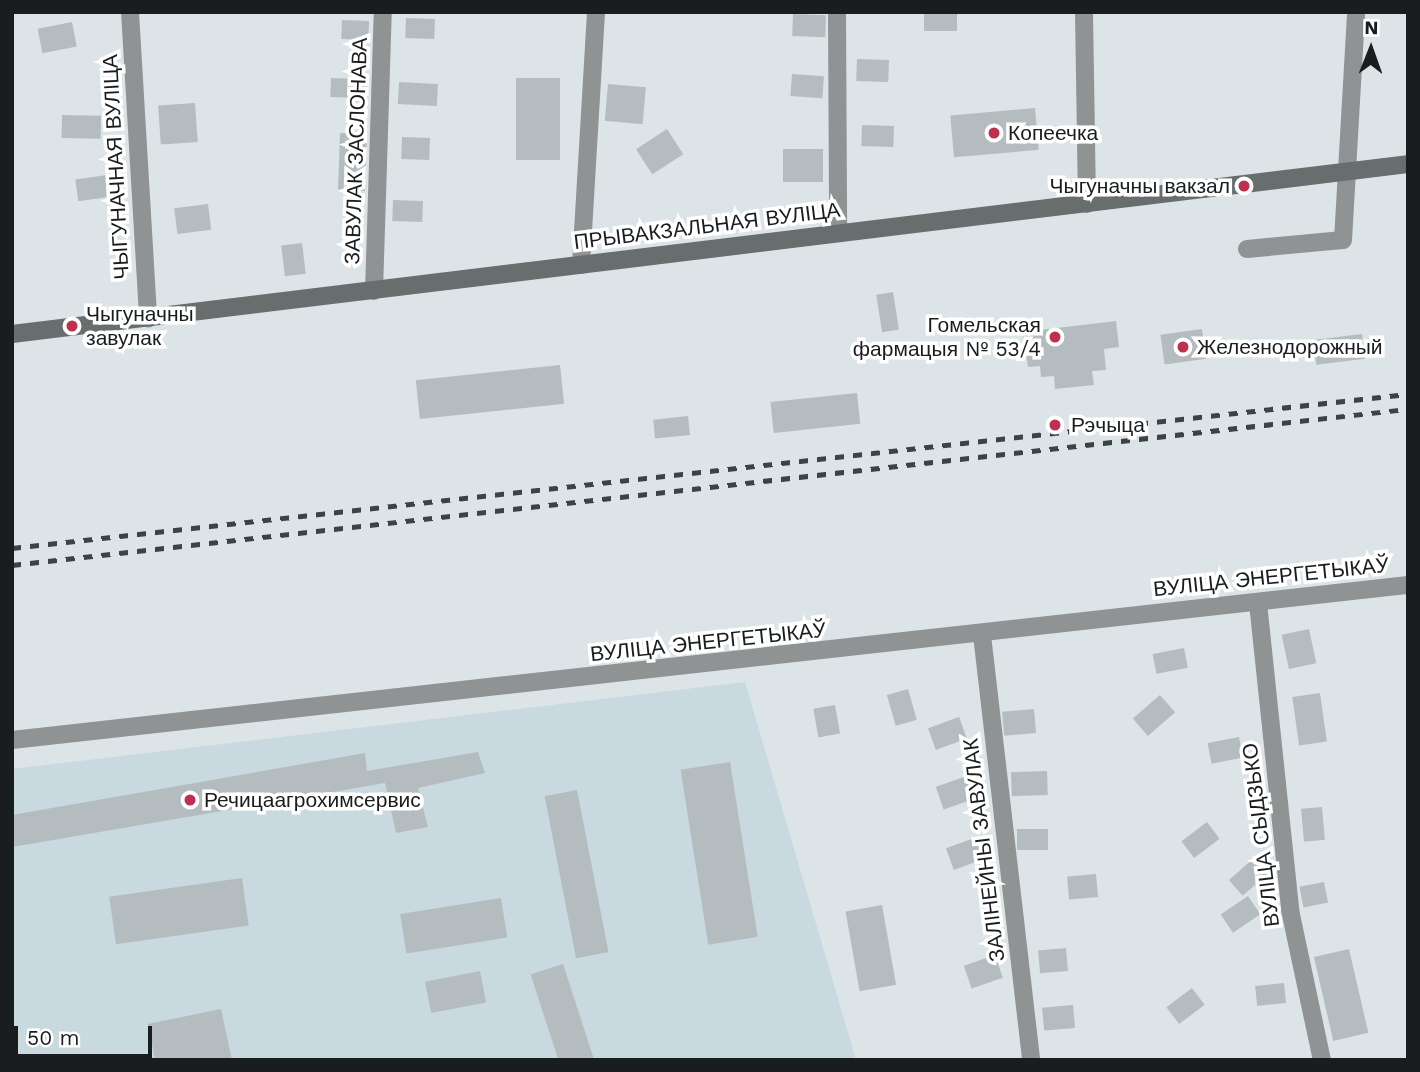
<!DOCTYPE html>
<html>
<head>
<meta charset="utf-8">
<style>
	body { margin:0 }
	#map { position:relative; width:1420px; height:1072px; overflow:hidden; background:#dce4e7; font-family:"Work Sans",sans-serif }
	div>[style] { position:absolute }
	.built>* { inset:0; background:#c8d9df }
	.building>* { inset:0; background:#b4bcbf; transform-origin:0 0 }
	.minor>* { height:18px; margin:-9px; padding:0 9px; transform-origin:9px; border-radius:9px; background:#8f9394 }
	.tertiary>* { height:18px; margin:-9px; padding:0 9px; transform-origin:9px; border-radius:9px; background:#8f9394 }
	.secondary>* { height:18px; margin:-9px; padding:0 9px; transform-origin:9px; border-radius:9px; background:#686d6e }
	.rail>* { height:5px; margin-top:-2.5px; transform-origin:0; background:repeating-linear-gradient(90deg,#3e4244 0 9px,transparent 0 18px) }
	.dots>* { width:19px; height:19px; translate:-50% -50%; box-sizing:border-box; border:4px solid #fff; border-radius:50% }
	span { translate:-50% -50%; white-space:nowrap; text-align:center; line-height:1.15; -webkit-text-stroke:7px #fff; paint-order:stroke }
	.poi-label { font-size:21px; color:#1a1d1e }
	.left { translate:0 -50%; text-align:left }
	.right { translate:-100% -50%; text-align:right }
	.street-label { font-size:21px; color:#1a1d1e }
	.frame { position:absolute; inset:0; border:14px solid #1a1d1e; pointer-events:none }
	.north { position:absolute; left:1336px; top:14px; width:70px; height:70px; -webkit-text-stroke:5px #fff; paint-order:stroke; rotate:1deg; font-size:19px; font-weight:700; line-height:28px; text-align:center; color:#1a1d1e }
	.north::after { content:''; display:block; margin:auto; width:24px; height:32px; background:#1a1d1e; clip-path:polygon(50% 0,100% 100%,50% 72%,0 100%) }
	.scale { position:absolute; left:14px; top:1026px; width:138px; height:32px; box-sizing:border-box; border:4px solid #1a1d1e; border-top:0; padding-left:9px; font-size:21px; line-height:24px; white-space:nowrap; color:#1a1d1e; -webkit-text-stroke:5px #fff; paint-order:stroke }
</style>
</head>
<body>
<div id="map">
	<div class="built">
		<div style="clip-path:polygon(745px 682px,856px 1060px,12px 1060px,12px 769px)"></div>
	</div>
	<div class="building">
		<div style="left:924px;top:12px;width:33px;height:19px"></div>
		<div style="left:793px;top:14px;width:33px;height:22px;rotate:2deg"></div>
		<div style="left:406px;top:18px;width:29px;height:20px;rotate:2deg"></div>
		<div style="left:342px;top:20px;width:27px;height:19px;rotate:2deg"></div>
		<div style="left:72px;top:22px;width:25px;height:35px;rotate:79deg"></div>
		<div style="left:857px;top:59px;width:32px;height:22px;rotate:2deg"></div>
		<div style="left:792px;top:74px;width:32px;height:22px;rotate:4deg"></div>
		<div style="left:331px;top:78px;width:37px;height:19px;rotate:2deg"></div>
		<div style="left:560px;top:78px;width:82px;height:44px;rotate:90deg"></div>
		<div style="left:399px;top:82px;width:39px;height:22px;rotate:3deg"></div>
		<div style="left:608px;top:84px;width:38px;height:37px;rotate:5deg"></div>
		<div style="left:195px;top:103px;width:39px;height:37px;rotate:86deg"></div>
		<div style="left:1035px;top:108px;width:42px;height:85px;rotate:85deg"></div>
		<div style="left:62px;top:115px;width:39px;height:23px;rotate:1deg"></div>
		<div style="left:862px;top:125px;width:32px;height:21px;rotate:2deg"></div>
		<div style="left:667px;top:129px;width:30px;height:37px;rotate:57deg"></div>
		<div style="left:340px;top:133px;width:27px;height:57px;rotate:2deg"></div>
		<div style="left:402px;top:137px;width:28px;height:22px;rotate:2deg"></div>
		<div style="left:783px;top:149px;width:40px;height:33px"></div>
		<div style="left:107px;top:175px;width:22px;height:32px;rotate:82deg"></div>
		<div style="left:393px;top:200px;width:30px;height:21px;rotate:2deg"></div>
		<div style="left:208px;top:204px;width:26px;height:34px;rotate:83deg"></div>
		<div style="left:302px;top:243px;width:31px;height:21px;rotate:83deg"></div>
		<div style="left:893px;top:292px;width:38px;height:17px;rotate:81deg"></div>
		<div style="clip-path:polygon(1116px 321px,1119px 347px,1104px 349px,1106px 370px,1092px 371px,1094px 385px,1055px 389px,1054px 376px,1041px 377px,1040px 366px,1028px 367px,1023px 332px)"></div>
		<div style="left:1202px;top:329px;width:30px;height:42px;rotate:82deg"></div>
		<div style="left:1362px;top:334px;width:25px;height:49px;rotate:83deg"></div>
		<div style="left:560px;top:365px;width:39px;height:145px;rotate:84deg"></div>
		<div style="left:857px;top:393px;width:31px;height:87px;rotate:84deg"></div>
		<div style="left:688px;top:416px;width:19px;height:35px;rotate:84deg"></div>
		<div style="left:1309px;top:629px;width:35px;height:28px;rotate:78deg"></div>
		<div style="left:1184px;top:648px;width:20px;height:32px;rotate:79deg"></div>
		<div style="left:908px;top:689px;width:32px;height:22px;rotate:74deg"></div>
		<div style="left:1320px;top:693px;width:49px;height:28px;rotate:82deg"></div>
		<div style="left:1160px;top:695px;width:23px;height:36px;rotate:49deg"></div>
		<div style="left:835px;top:705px;width:29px;height:22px;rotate:80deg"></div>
		<div style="left:1034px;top:709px;width:24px;height:32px;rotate:85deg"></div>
		<div style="left:959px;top:717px;width:23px;height:33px;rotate:70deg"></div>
		<div style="left:1239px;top:737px;width:21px;height:32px;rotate:79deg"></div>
		<div style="clip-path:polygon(478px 752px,485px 773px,418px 788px,428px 827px,396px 833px,385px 783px,12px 847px,12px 815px,365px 753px,367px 771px)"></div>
		<div style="left:730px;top:762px;width:177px;height:50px;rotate:81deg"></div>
		<div style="left:1047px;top:771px;width:24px;height:36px;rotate:88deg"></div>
		<div style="left:967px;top:776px;width:24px;height:33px;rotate:71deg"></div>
		<div style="left:577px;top:790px;width:165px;height:33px;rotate:79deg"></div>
		<div style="left:1322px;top:807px;width:33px;height:21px;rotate:85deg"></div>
		<div style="left:1207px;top:822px;width:21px;height:32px;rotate:53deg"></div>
		<div style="left:1048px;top:829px;width:21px;height:31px;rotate:90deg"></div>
		<div style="left:977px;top:837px;width:23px;height:33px;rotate:70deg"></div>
		<div style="left:1253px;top:859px;width:21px;height:32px;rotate:49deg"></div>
		<div style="left:1096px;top:874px;width:23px;height:29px;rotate:85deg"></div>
		<div style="left:242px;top:878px;width:48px;height:134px;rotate:82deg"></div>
		<div style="left:1324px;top:882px;width:21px;height:25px;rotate:79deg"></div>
		<div style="left:1248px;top:896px;width:22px;height:33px;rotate:56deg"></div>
		<div style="left:501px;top:898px;width:40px;height:102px;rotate:81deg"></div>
		<div style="left:882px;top:905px;width:81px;height:37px;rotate:80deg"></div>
		<div style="left:1066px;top:948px;width:23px;height:28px;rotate:85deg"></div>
		<div style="left:1349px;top:949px;width:86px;height:36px;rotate:77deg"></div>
		<div style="left:995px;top:955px;width:24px;height:33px;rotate:71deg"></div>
		<div style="left:563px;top:964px;width:101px;height:34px;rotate:72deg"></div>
		<div style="left:480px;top:971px;width:32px;height:56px;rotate:79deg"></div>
		<div style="left:1284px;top:983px;width:20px;height:29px;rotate:84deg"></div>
		<div style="left:1192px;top:988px;width:21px;height:32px;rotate:53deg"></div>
		<div style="left:1073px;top:1005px;width:23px;height:31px;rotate:85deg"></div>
		<div style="clip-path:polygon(221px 1009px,232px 1060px,155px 1060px,148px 1024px)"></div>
	</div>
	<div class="minor">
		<div style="left:130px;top:12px;width:307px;rotate:86.6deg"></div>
		<div style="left:837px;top:12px;width:221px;rotate:89.7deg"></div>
		<div style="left:1247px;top:249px;width:96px;rotate:-5.4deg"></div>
		<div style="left:1343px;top:240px;width:228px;rotate:-86.7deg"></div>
		<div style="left:581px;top:265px;width:253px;rotate:-86.6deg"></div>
		<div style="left:374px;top:291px;width:279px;rotate:-88.2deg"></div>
		<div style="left:1258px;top:603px;width:309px;rotate:84deg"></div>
		<div style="left:1290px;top:910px;width:153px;rotate:78deg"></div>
		<div style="left:982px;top:635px;width:428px;rotate:83.4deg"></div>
		<div style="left:12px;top:740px;width:1405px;rotate:-6.34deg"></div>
	</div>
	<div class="tertiary">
		<div style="left:1084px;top:12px;width:192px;rotate:89.1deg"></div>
	</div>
	<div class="secondary">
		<div style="left:12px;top:334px;width:1406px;rotate:-6.94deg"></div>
	</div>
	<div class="rail">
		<div style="left:12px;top:548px;width:1404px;rotate:-6.3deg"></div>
		<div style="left:12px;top:565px;width:1405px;rotate:-6.38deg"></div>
	</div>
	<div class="dots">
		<div style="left:994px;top:133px;background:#c02f4e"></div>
		<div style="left:1244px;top:186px;background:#c02f4e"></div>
		<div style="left:72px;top:326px;background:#c02f4e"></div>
		<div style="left:1055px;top:337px;background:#c02f4e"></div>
		<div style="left:1183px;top:347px;background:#c02f4e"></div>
		<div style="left:1055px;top:425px;background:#c02f4e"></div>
		<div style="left:190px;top:800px;background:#c02f4e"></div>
	</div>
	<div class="poi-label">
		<span class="left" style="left:1008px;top:133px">Копеечка</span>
		<span class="right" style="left:1230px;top:186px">Чыгуначны вакзал</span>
		<span class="left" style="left:86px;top:326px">Чыгуначны<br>завулак</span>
		<span class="right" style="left:1041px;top:337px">Гомельская<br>фармацыя № 53/4</span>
		<span class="left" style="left:1197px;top:347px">Железнодорожный</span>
		<span class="left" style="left:1071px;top:425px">Рэчыца</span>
		<span class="left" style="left:204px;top:800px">Речицаагрохимсервис</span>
	</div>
	<div class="street-label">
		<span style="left:356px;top:151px;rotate:-88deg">ЗАВУЛАК ЗАСЛОНАВА</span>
		<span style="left:116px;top:167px;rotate:-93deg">ЧЫГУНАЧНАЯ ВУЛІЦА</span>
		<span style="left:707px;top:226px;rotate:-7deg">ПРЫВАКЗАЛЬНАЯ ВУЛІЦА</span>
		<span style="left:1271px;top:577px;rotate:-6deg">ВУЛІЦА ЭНЕРГЕТЫКАЎ</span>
		<span style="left:708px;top:642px;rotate:-6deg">ВУЛІЦА ЭНЕРГЕТЫКАЎ</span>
		<span style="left:1261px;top:835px;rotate:-97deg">ВУЛІЦА СЫДЗЬКО</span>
		<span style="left:984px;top:850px;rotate:-97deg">ЗАЛІНЕЙНЫ ЗАВУЛАК</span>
	</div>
	<div class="frame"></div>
	<div class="north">N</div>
	<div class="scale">50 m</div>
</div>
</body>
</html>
